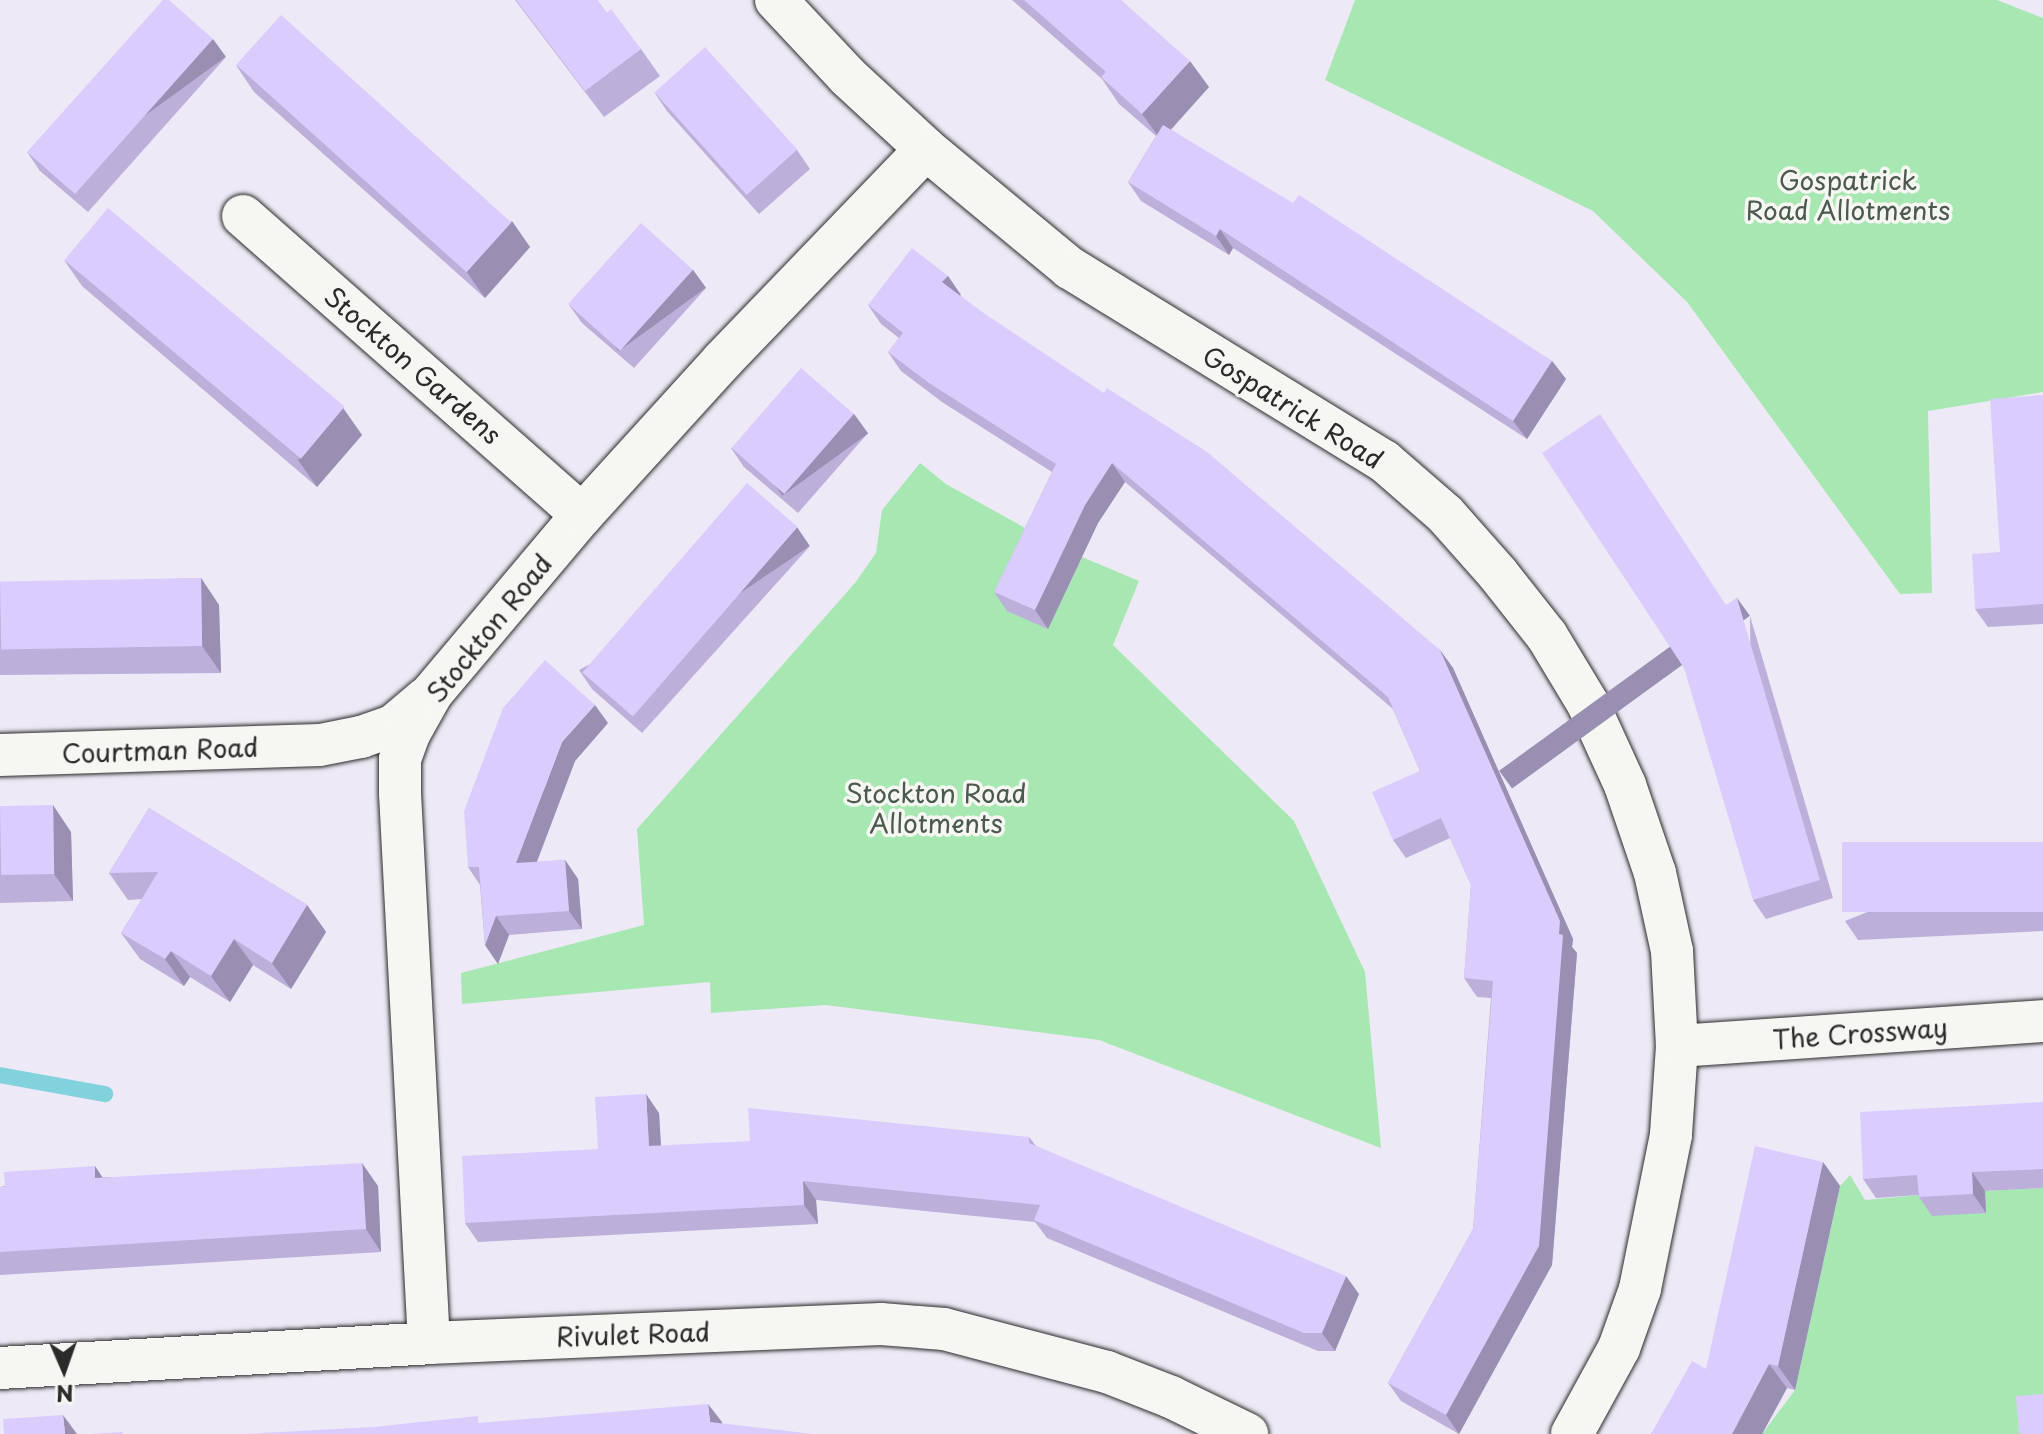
<!DOCTYPE html>
<html>
<head>
<meta charset="utf-8">
<style>
	body { margin:0 }
	#map { position:relative; width:2043px; height:1434px; overflow:hidden; background:#eee9f6; font-family:"Playpen Sans",sans-serif }
	div>[style] { position:absolute }
	.green>* { inset:0; background:#a7e8b2 }
	.stream>* { height:16px; margin:-8px; padding:0 8px; transform-origin:8px; border-radius:8px; background:#82d2dd }
	.roads { filter:drop-shadow(0 0 2px #2b2b2b) drop-shadow(0 0 2px #2b2b2b) }
	.minor>* { height:42px; margin:-21px; padding:0 21px; transform-origin:21px; border-radius:21px; background:#f6f6f2 }
	.wall>* { inset:0; background:#bcafda }
	.shaded-wall>* { inset:0; background:#998fb2; transform-origin:0 0 }
	.building>* { inset:0; background:#dbccfe; transform-origin:0 0 }
	span { translate:-50% -50%; white-space:nowrap; text-align:center; line-height:1.15; -webkit-text-stroke:7px #f6f6f2; paint-order:stroke }
	.park-label { font-size:26px; color:#4a5a4d }
	.street-label { font-size:26px; color:#2b2b2b }
	.north { position:absolute; left:24px; top:1330px; width:80px; height:80px; -webkit-text-stroke:6px #f6f6f2; paint-order:stroke; rotate:178deg; font-size:22px; font-weight:700; line-height:32px; text-align:center; color:#2b2b2b }
	.north::after { content:''; display:block; margin:auto; width:28px; height:36px; background:#2b2b2b; clip-path:polygon(50% 0,100% 100%,50% 72%,0 100%) }
</style>
</head>
<body>
<div id="map">
	<div class="green">
		<div style="clip-path:polygon(1355px 0,1997px 0,2043px 18px,2043px 392px,1928px 411px,1932px 593px,1900px 594px,1687px 302px,1593px 211px,1325px 80px)"></div>
		<div style="clip-path:polygon(920px 463px,946px 484px,1043px 538px,1048px 628px,1082px 557px,1139px 581px,1113px 645px,1294px 821px,1365px 972px,1381px 1148px,1099px 1040px,826px 1005px,711px 1013px,710px 982px,462px 1004px,461px 973px,644px 925px,637px 829px,855px 583px,876px 553px,882px 510px)"></div>
		<div style="clip-path:polygon(1850px 1175px,1865px 1200px,1930px 1194px,1986px 1213px,1985px 1191px,2043px 1188px,2043px 1422px,2036px 1434px,1762px 1434px,1795px 1390px,1840px 1186px)"></div>
	</div>
	<div class="stream">
		<div style="left:0;top:1075px;width:107px;rotate:10.3deg"></div>
	</div>
	<div class="roads">
		<div class="minor">
			<div style="left:776px;top:0;width:104px;rotate:46.9deg"></div>
			<div style="left:847px;top:76px;width:108px;rotate:42.7deg"></div>
			<div style="left:926px;top:149px;width:187px;rotate:39.6deg"></div>
			<div style="left:1070px;top:268px;width:369px;rotate:31.6deg"></div>
			<div style="left:1384px;top:461px;width:81px;rotate:41deg"></div>
			<div style="left:1445px;top:514px;width:80px;rotate:48.5deg"></div>
			<div style="left:1498px;top:574px;width:79px;rotate:51.7deg"></div>
			<div style="left:1547px;top:636px;width:79px;rotate:58.9deg"></div>
			<div style="left:1588px;top:704px;width:89px;rotate:65.4deg"></div>
			<div style="left:1625px;top:785px;width:93px;rotate:71.2deg"></div>
			<div style="left:1655px;top:873px;width:80px;rotate:77.7deg"></div>
			<div style="left:1672px;top:951px;width:95px;rotate:87deg"></div>
			<div style="left:1677px;top:1046px;width:89px;rotate:93.9deg"></div>
			<div style="left:1671px;top:1135px;width:157px;rotate:101.4deg"></div>
			<div style="left:1640px;top:1289px;width:63px;rotate:109.6deg"></div>
			<div style="left:1619px;top:1348px;width:98px;rotate:118.7deg"></div>
			<div style="left:243px;top:216px;width:452px;rotate:41.4deg"></div>
			<div style="left:0;top:755px;width:320px;rotate:-1.8deg"></div>
			<div style="left:320px;top:745px;width:42px;rotate:-11deg"></div>
			<div style="left:361px;top:737px;width:34px;rotate:-19deg"></div>
			<div style="left:393px;top:726px;width:43px;rotate:-40.3deg"></div>
			<div style="left:1677px;top:1046px;width:367px;rotate:-3.9deg"></div>
			<div style="left:429px;top:1343px;width:551px;rotate:-93.02deg"></div>
			<div style="left:400px;top:793px;width:34px;rotate:-90deg"></div>
			<div style="left:400px;top:759px;width:27px;rotate:-70deg"></div>
			<div style="left:409px;top:734px;width:47px;rotate:-60.7deg"></div>
			<div style="left:432px;top:693px;width:233px;rotate:-49.9deg"></div>
			<div style="left:582px;top:515px;width:208px;rotate:-47.7deg"></div>
			<div style="left:722px;top:361px;width:294px;rotate:-46.1deg"></div>
			<div style="left:0;top:1368px;width:430px;rotate:-3.3deg"></div>
			<div style="left:429px;top:1343px;width:452px;rotate:-2.4deg"></div>
			<div style="left:881px;top:1324px;width:63px;rotate:4.5deg"></div>
			<div style="left:944px;top:1329px;width:169px;rotate:14.8deg"></div>
			<div style="left:1107px;top:1372px;width:69px;rotate:21.3deg"></div>
			<div style="left:1171px;top:1397px;width:85px;rotate:26deg"></div>
		</div>
	</div>
	<div class="wall">
		<div style="clip-path:polygon(515px 0,597px 0,607px 13px,641px 49px,660px 76px,604px 117px)"></div>
		<div style="clip-path:polygon(1012px 0,1121px 0,1209px 87px,1171px 130px,1552px 361px,1566px 379px,1527px 439px,1233px 248px,1229px 255px,1141px 201px,1128px 182px,1156px 136px,1119px 104px,1102px 79px)"></div>
		<div style="clip-path:polygon(226px 57px,88px 212px,40px 171px,27px 152px)"></div>
		<div style="clip-path:polygon(236px 65px,530px 247px,485px 298px,254px 92px)"></div>
		<div style="clip-path:polygon(654px 92px,797px 150px,810px 169px,759px 214px,667px 111px)"></div>
		<div style="clip-path:polygon(64px 260px,343px 408px,362px 435px,317px 487px,82px 286px)"></div>
		<div style="clip-path:polygon(693px 270px,706px 288px,634px 368px,582px 323px,569px 305px)"></div>
		<div style="clip-path:polygon(948px 276px,961px 295px,960px 296px,1440px 650px,1453px 668px,1573px 939px,1572px 947px,1577px 953px,1552px 1265px,1459px 1434px,1401px 1401px,1388px 1383px,1473px 1229px,1491px 998px,1477px 997px,1464px 978px,1471px 885px,1450px 838px,1406px 858px,1393px 840px,1420px 771px,1393px 709px,1125px 482px,1098px 523px,1048px 629px,1007px 611px,994px 592px,1052px 472px,942px 402px,901px 371px,888px 352px,899px 338px,881px 324px,868px 305px)"></div>
		<div style="clip-path:polygon(2043px 395px,2043px 624px,1988px 627px,1975px 609px,2000px 552px)"></div>
		<div style="clip-path:polygon(854px 414px,868px 433px,798px 513px,744px 467px,731px 448px)"></div>
		<div style="clip-path:polygon(810px 546px,642px 733px,592px 689px,579px 670px)"></div>
		<div style="clip-path:polygon(201px 578px,219px 605px,221px 673px,0 675px,0 584px)"></div>
		<div style="clip-path:polygon(1750px 616px,1833px 898px,1766px 919px,1753px 900px)"></div>
		<div style="clip-path:polygon(608px 723px,575px 761px,537px 862px,565px 860px,578px 879px,582px 929px,509px 935px,498px 964px,485px 945px,480px 885px,468px 867px)"></div>
		<div style="clip-path:polygon(0 807px,71px 832px,73px 901px,0 903px)"></div>
		<div style="clip-path:polygon(149px 808px,307px 905px,326px 932px,291px 989px,253px 965px,230px 1002px,190px 977px,184px 986px,140px 959px,121px 933px,142px 899px,128px 900px,109px 873px)"></div>
		<div style="clip-path:polygon(2043px 842px,2043px 931px,1858px 940px,1845px 921px)"></div>
		<div style="clip-path:polygon(2043px 1102px,2043px 1188px,1985px 1191px,1986px 1213px,1932px 1216px,1919px 1197px,1918px 1195px,1876px 1198px,1863px 1179px)"></div>
		<div style="clip-path:polygon(659px 1113px,661px 1146px,1029px 1137px,1036px 1146px,1359px 1294px,1335px 1351px,1318px 1351px,1047px 1238px,1035px 1222px,816px 1200px,818px 1224px,478px 1242px,465px 1223px,598px 1149px)"></div>
		<div style="clip-path:polygon(1823px 1162px,1840px 1186px,1795px 1390px,1787px 1388px,1762px 1434px,1651px 1434px,1706px 1369px)"></div>
		<div style="clip-path:polygon(95px 1166px,102px 1177px,378px 1186px,381px 1252px,0 1275px,0 1187px)"></div>
	</div>
	<div class="shaded-wall">
		<div style="left:213px;top:39px;width:22px;height:208px;rotate:54deg"></div>
		<div style="clip-path:polygon(1190px 61px,1209px 87px,1161px 140px,1142px 114px)"></div>
		<div style="clip-path:polygon(512px 221px,530px 247px,485px 298px,466px 271px)"></div>
		<div style="clip-path:polygon(1220px 229px,1233px 248px,1229px 255px,1216px 236px)"></div>
		<div style="left:693px;top:270px;width:22px;height:108px;rotate:54deg"></div>
		<div style="left:948px;top:276px;width:23px;height:8px;rotate:56deg"></div>
		<div style="clip-path:polygon(1552px 361px,1566px 379px,1527px 439px,1513px 421px)"></div>
		<div style="clip-path:polygon(343px 408px,362px 435px,317px 487px,298px 460px)"></div>
		<div style="left:854px;top:414px;width:24px;height:106px;rotate:54deg"></div>
		<div style="clip-path:polygon(1112px 463px,1125px 482px,1098px 523px,1048px 629px,1035px 610px,1085px 505px)"></div>
		<div style="left:797px;top:527px;width:23px;height:251px;rotate:56deg"></div>
		<div style="clip-path:polygon(201px 578px,219px 605px,221px 673px,202px 646px)"></div>
		<div style="left:1737px;top:598px;width:22px;height:294px;rotate:54deg"></div>
		<div style="clip-path:polygon(1440px 650px,1453px 668px,1573px 939px,1572px 947px,1577px 953px,1552px 1265px,1459px 1434px,1446px 1415px,1559px 934px)"></div>
		<div style="clip-path:polygon(595px 705px,608px 723px,575px 761px,529px 882px,516px 863px,562px 742px)"></div>
		<div style="clip-path:polygon(53px 805px,71px 832px,73px 901px,54px 874px)"></div>
		<div style="clip-path:polygon(565px 860px,578px 879px,582px 929px,569px 911px)"></div>
		<div style="clip-path:polygon(307px 905px,326px 932px,291px 989px,272px 963px)"></div>
		<div style="clip-path:polygon(496px 916px,509px 935px,498px 964px,485px 945px)"></div>
		<div style="clip-path:polygon(234px 939px,253px 965px,230px 1002px,211px 976px)"></div>
		<div style="clip-path:polygon(171px 951px,190px 977px,184px 986px,165px 959px)"></div>
		<div style="clip-path:polygon(646px 1094px,659px 1113px,662px 1165px,649px 1146px)"></div>
		<div style="clip-path:polygon(1823px 1162px,1840px 1186px,1795px 1390px,1778px 1366px)"></div>
		<div style="clip-path:polygon(362px 1163px,378px 1186px,381px 1252px,366px 1229px)"></div>
		<div style="clip-path:polygon(95px 1166px,110px 1189px,95px 1178px)"></div>
		<div style="clip-path:polygon(1972px 1172px,1985px 1191px,1986px 1213px,1973px 1194px)"></div>
		<div style="clip-path:polygon(803px 1181px,816px 1200px,818px 1224px,804px 1205px)"></div>
		<div style="clip-path:polygon(1346px 1276px,1359px 1294px,1335px 1351px,1322px 1333px)"></div>
		<div style="clip-path:polygon(1769px 1364px,1787px 1388px,1762px 1434px,1732px 1434px)"></div>
		<div style="clip-path:polygon(708px 1404px,722px 1422px,722px 1434px,710px 1422px)"></div>
		<div style="clip-path:polygon(63px 1415px,77px 1434px,65px 1434px)"></div>
	</div>
	<div class="building">
		<div style="clip-path:polygon(163px 0,169px 0,213px 39px,75px 194px,27px 152px)"></div>
		<div style="clip-path:polygon(516px 0,597px 0,607px 13px,611px 9px,641px 49px,585px 91px)"></div>
		<div style="clip-path:polygon(1024px 0,1121px 0,1190px 61px,1142px 114px,1101px 77px,1106px 72px)"></div>
		<div style="left:281px;top:15px;width:310px;height:67px;rotate:42deg"></div>
		<div style="left:705px;top:47px;width:138px;height:68px;rotate:48deg"></div>
		<div style="clip-path:polygon(1163px 125px,1293px 203px,1299px 195px,1552px 361px,1513px 421px,1220px 229px,1216px 236px,1128px 182px)"></div>
		<div style="left:108px;top:208px;width:309px;height:68px;rotate:40deg"></div>
		<div style="left:641px;top:223px;width:70px;height:109px;rotate:42deg"></div>
		<div style="clip-path:polygon(912px 248px,948px 276px,942px 282px,979px 310px,1104px 393px,1107px 388px,1207px 452px,1440px 650px,1560px 921px,1559px 934px,1563px 935px,1539px 1246px,1446px 1415px,1388px 1383px,1473px 1229px,1493px 981px,1464px 978px,1471px 885px,1441px 818px,1393px 840px,1372px 792px,1420px 771px,1388px 697px,1112px 463px,1085px 505px,1035px 610px,994px 592px,1056px 464px,929px 383px,888px 352px,903px 333px,868px 305px)"></div>
		<div style="left:801px;top:368px;width:70px;height:106px;rotate:41deg"></div>
		<div style="clip-path:polygon(2043px 395px,2043px 604px,1975px 609px,1972px 554px,2000px 552px,1990px 399px)"></div>
		<div style="clip-path:polygon(1600px 414px,1726px 605px,1737px 598px,1820px 880px,1753px 900px,1684px 668px,1542px 453px)"></div>
		<div style="left:747px;top:483px;width:67px;height:251px;rotate:41deg"></div>
		<div style="left:201px;top:578px;width:68px;height:201px;rotate:89deg"></div>
		<div style="clip-path:polygon(545px 660px,595px 705px,562px 742px,516px 863px,565px 860px,569px 911px,496px 916px,485px 945px,479px 867px,468px 867px,464px 811px,503px 708px)"></div>
		<div style="left:53px;top:805px;width:69px;height:53px;rotate:89deg"></div>
		<div style="clip-path:polygon(149px 808px,307px 905px,272px 963px,234px 939px,211px 976px,171px 951px,165px 959px,121px 933px,158px 872px,109px 873px)"></div>
		<div style="left:2043px;top:842px;width:70px;height:201px;rotate:90deg"></div>
		<div style="clip-path:polygon(646px 1094px,649px 1146px,750px 1141px,748px 1108px,1029px 1137px,1029px 1143px,1346px 1276px,1322px 1333px,1304px 1333px,1034px 1220px,1040px 1205px,803px 1181px,804px 1205px,465px 1223px,462px 1156px,598px 1149px,595px 1097px)"></div>
		<div style="clip-path:polygon(2043px 1102px,2043px 1169px,1972px 1172px,1973px 1194px,1919px 1197px,1917px 1175px,1863px 1179px,1860px 1112px)"></div>
		<div style="clip-path:polygon(1755px 1146px,1823px 1162px,1778px 1366px,1769px 1364px,1732px 1434px,1651px 1434px,1692px 1361px,1706px 1369px)"></div>
		<div style="clip-path:polygon(362px 1163px,366px 1229px,0 1252px,0 1187px,5px 1187px,4px 1172px,95px 1166px,95px 1178px)"></div>
		<div style="clip-path:polygon(2043px 1394px,2043px 1434px,2019px 1434px,2016px 1396px)"></div>
		<div style="clip-path:polygon(708px 1404px,710px 1422px,813px 1434px,247px 1434px,373px 1427px,478px 1416px,478px 1423px)"></div>
		<div style="clip-path:polygon(63px 1415px,65px 1434px,4px 1434px,3px 1419px)"></div>
		<div style="clip-path:polygon(123px 1432px,122px 1434px,89px 1434px)"></div>
	</div>
	<div class="park-label">
		<span style="left:1848px;top:195px">Gospatrick<br>Road Allotments</span>
		<span style="left:936px;top:808px">Stockton Road<br>Allotments</span>
	</div>
	<div class="street-label">
		<span style="left:413px;top:365px;rotate:41deg">Stockton Gardens</span>
		<span style="left:1293px;top:407px;rotate:32deg">Gospatrick Road</span>
		<span style="left:489px;top:628px;rotate:-51deg">Stockton Road</span>
		<span style="left:160px;top:750px;rotate:-2deg">Courtman Road</span>
		<span style="left:1860px;top:1033px;rotate:-4deg">The Crossway</span>
		<span style="left:633px;top:1334px;rotate:-2deg">Rivulet Road</span>
	</div>
	<div class="north">N</div>
</div>
</body>
</html>
